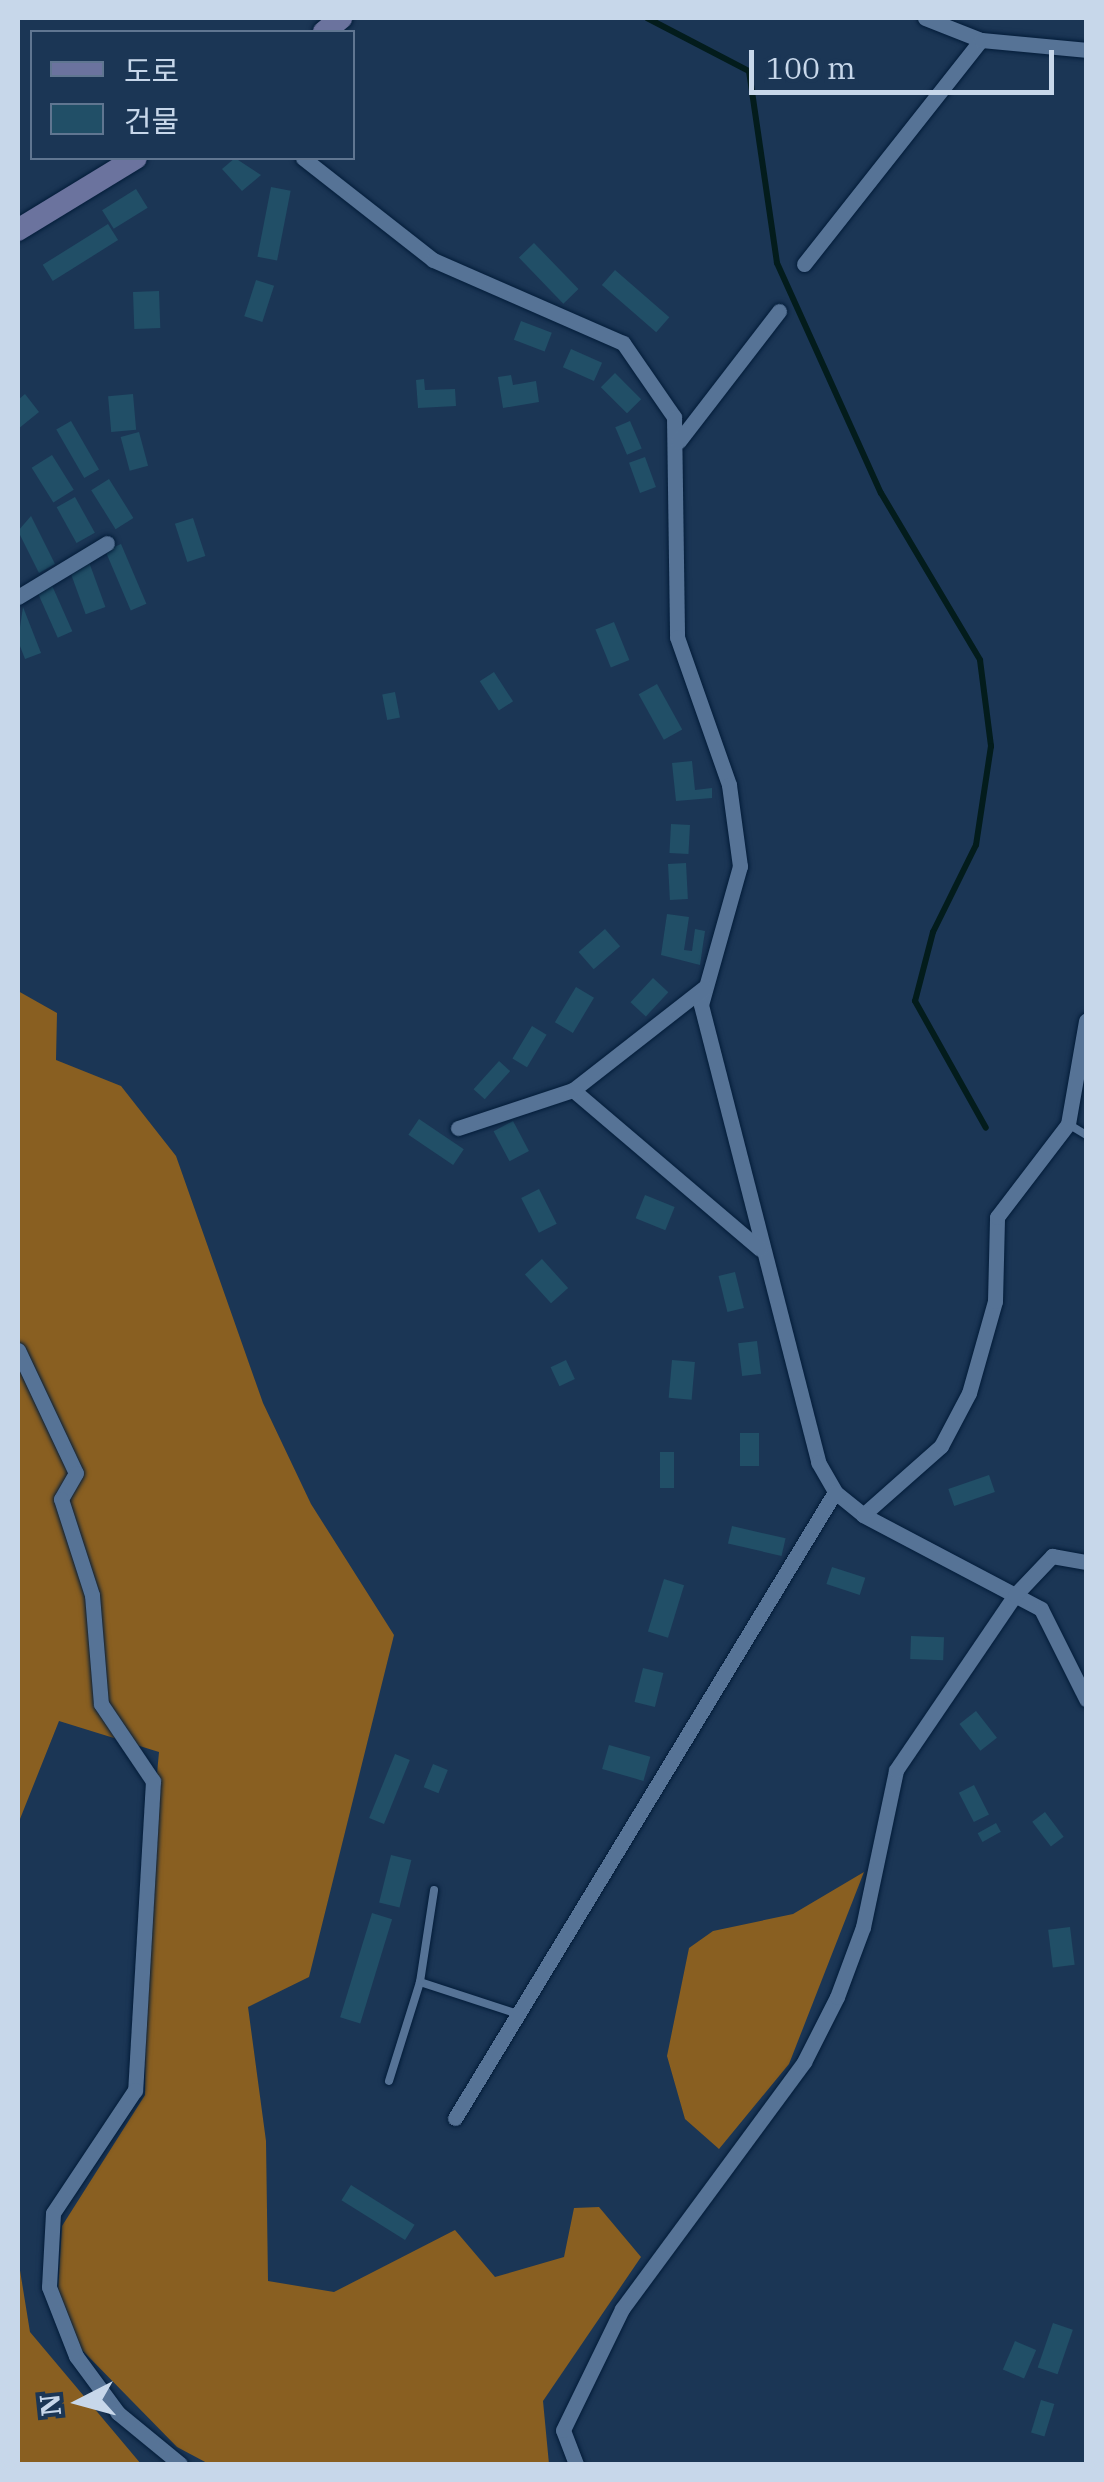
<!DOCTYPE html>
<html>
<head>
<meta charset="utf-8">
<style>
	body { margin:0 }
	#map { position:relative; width:1104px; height:2482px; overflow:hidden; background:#1b3655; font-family:"IBM Plex Serif","Noto Sans KR",serif }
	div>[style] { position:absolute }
	.forest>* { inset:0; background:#895f21 }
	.stream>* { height:6px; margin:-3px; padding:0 3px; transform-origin:3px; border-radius:3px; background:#031c1c }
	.building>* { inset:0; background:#214f67; transform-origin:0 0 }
	.roads { filter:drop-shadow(0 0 2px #031c39) drop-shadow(0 0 2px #031c39) }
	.lane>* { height:8px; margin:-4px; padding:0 4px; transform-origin:4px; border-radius:4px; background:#567396 }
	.street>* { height:15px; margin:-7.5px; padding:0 7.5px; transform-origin:7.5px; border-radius:7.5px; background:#567396 }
	.secondary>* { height:22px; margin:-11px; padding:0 11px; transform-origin:11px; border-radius:11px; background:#6b739e }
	span { translate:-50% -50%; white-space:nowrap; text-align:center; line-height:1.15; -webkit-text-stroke:10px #1b3655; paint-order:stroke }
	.frame { position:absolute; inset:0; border:20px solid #c7d7ea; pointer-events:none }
	.legend { position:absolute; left:30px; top:30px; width:325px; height:130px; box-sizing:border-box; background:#1b3655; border:2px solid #607691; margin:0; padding:12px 18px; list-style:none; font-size:30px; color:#c7d7ea }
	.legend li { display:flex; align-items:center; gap:20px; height:50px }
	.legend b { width:50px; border:2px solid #607691 }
	.north { position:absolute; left:30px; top:2352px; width:100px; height:100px; -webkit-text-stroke:8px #1b3655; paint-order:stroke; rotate:264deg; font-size:28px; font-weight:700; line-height:40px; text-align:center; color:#c7d7ea }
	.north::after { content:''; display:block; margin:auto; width:35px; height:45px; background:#c7d7ea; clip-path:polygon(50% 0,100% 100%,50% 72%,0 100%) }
	.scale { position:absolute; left:749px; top:50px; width:305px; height:45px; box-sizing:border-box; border:5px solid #c7d7ea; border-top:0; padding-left:12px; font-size:30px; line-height:35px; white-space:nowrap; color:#c7d7ea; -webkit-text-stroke:8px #1b3655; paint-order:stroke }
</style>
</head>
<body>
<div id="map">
	<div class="forest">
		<div style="clip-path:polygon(18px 991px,57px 1013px,56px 1060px,121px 1086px,176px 1156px,263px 1403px,311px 1504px,394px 1635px,309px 1977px,248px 2007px,266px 2141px,268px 2281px,334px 2292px,455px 2230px,495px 2277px,564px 2257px,574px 2208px,599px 2207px,641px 2257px,543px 2401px,549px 2464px,209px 2464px,177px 2447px,81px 2349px,58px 2292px,62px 2226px,145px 2095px,147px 1883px,159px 1752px,59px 1721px,18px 1824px)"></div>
		<div style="clip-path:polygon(864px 1872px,789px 2064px,719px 2149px,685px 2119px,667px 2056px,689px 1948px,713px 1931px,793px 1914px)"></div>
		<div style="clip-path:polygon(18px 2258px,30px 2332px,141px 2464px,18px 2464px)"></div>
	</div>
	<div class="stream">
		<div style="left:647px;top:18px;width:115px;rotate:27.5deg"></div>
		<div style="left:749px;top:71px;width:194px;rotate:81.7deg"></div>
		<div style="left:777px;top:263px;width:252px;rotate:65.7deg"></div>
		<div style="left:881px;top:493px;width:194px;rotate:59.3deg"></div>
		<div style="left:980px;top:660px;width:87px;rotate:82.7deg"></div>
		<div style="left:991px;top:746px;width:100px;rotate:98.6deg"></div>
		<div style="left:976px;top:845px;width:97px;rotate:116.3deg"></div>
		<div style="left:933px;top:932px;width:71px;rotate:104.6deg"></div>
		<div style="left:915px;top:1001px;width:145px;rotate:60.8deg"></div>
	</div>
	<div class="building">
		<div style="clip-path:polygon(235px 158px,261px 175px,242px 191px,222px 169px)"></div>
		<div style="left:271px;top:187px;width:20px;height:71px;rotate:11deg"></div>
		<div style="left:136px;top:189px;width:22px;height:40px;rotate:58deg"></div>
		<div style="left:108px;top:224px;width:19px;height:77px;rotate:58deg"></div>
		<div style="left:534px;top:243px;width:64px;height:21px;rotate:46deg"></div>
		<div style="left:615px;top:270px;width:72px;height:20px;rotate:41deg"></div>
		<div style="left:256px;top:280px;width:19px;height:38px;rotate:18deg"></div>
		<div style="left:159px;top:291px;width:37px;height:26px;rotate:88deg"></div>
		<div style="left:521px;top:321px;width:33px;height:20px;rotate:21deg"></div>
		<div style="left:571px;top:349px;width:34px;height:20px;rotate:24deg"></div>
		<div style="left:615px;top:373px;width:37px;height:20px;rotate:45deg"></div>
		<div style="clip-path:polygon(511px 375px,513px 385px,536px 381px,539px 402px,503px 408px,498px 377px)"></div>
		<div style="clip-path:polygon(424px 379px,425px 390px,455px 389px,456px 406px,418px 408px,416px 380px)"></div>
		<div style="clip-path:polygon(25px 394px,39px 412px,18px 429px,18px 400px)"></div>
		<div style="left:133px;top:394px;width:36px;height:25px;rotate:85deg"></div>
		<div style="left:71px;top:421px;width:56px;height:17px;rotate:60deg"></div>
		<div style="left:630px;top:421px;width:30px;height:16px;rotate:67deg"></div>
		<div style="left:139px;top:432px;width:35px;height:19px;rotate:75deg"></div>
		<div style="left:52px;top:455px;width:41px;height:24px;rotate:58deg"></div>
		<div style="left:645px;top:457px;width:32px;height:17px;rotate:70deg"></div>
		<div style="left:109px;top:479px;width:46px;height:21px;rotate:58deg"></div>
		<div style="left:75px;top:497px;width:41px;height:21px;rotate:61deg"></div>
		<div style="clip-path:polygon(31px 516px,55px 564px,39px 573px,18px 531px)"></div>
		<div style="left:193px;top:518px;width:40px;height:19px;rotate:72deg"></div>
		<div style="left:121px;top:544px;width:65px;height:17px;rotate:67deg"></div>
		<div style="left:89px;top:562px;width:48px;height:21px;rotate:70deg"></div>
		<div style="left:50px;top:581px;width:55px;height:16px;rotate:66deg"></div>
		<div style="clip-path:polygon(23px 607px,41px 653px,25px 659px,18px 641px)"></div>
		<div style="left:614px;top:622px;width:41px;height:20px;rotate:68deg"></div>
		<div style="left:494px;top:672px;width:35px;height:17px;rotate:57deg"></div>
		<div style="left:657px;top:684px;width:52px;height:21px;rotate:61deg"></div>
		<div style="left:395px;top:692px;width:26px;height:13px;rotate:79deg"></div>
		<div style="clip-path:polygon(692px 761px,695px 790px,712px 788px,712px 798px,676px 801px,672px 763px)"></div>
		<div style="left:671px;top:824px;width:19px;height:29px;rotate:3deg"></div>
		<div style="left:686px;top:863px;width:36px;height:18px;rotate:87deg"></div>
		<div style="clip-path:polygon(667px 914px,689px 917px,684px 950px,692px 951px,695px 929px,705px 931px,700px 965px,661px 955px)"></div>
		<div style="left:605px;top:929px;width:23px;height:35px;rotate:49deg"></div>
		<div style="left:653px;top:978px;width:21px;height:33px;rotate:43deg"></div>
		<div style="left:576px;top:987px;width:21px;height:41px;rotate:31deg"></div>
		<div style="left:532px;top:1026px;width:17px;height:38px;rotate:31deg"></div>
		<div style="left:499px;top:1061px;width:15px;height:38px;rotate:42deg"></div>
		<div style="left:419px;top:1119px;width:54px;height:19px;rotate:34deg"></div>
		<div style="left:513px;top:1121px;width:34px;height:22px;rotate:62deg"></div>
		<div style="left:539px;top:1189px;width:39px;height:20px;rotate:63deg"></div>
		<div style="left:645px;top:1195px;width:32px;height:25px;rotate:22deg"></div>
		<div style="left:542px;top:1259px;width:39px;height:23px;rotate:48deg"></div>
		<div style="left:735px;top:1272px;width:37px;height:17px;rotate:76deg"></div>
		<div style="left:757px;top:1341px;width:33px;height:19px;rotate:83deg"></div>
		<div style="left:566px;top:1360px;width:21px;height:17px;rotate:65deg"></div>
		<div style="left:672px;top:1360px;width:23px;height:38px;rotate:5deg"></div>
		<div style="left:740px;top:1433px;width:19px;height:33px"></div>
		<div style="left:660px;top:1452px;width:14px;height:36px"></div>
		<div style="left:989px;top:1475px;width:18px;height:43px;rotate:71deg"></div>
		<div style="left:732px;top:1526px;width:55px;height:18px;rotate:13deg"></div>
		<div style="left:832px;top:1567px;width:35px;height:18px;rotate:18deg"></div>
		<div style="left:664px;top:1579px;width:21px;height:55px;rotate:17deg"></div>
		<div style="left:911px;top:1636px;width:33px;height:23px;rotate:2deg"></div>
		<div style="left:643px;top:1668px;width:21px;height:35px;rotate:14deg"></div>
		<div style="left:976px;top:1711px;width:34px;height:21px;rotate:52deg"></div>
		<div style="left:609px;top:1745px;width:43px;height:25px;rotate:16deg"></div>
		<div style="left:395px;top:1754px;width:16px;height:69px;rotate:22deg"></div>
		<div style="left:433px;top:1764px;width:16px;height:25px;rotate:22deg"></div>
		<div style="left:974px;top:1785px;width:33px;height:17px;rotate:63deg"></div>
		<div style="left:1045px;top:1812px;width:31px;height:16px;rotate:53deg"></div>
		<div style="left:996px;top:1823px;width:10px;height:21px;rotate:61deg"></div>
		<div style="left:391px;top:1855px;width:21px;height:49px;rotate:14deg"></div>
		<div style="left:372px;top:1913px;width:21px;height:109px;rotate:17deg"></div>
		<div style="left:1070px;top:1927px;width:38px;height:22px;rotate:83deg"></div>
		<div style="left:351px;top:2185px;width:75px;height:18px;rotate:32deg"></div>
		<div style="left:1053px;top:2323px;width:21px;height:47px;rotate:19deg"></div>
		<div style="left:1015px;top:2341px;width:23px;height:31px;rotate:23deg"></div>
		<div style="left:1041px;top:2400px;width:14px;height:34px;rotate:17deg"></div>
	</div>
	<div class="roads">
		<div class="lane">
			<div style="left:1068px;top:1124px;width:21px;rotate:31deg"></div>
			<div style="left:420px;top:1982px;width:93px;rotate:-81.3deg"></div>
			<div style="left:389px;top:2081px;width:104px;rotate:-72.6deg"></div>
			<div style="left:420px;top:1982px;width:103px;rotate:18.1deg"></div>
		</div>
		<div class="street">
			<div style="left:925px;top:18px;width:60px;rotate:21.4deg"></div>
			<div style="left:303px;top:158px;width:165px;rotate:38.1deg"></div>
			<div style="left:433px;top:260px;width:207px;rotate:23.6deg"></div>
			<div style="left:623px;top:343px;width:90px;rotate:55.4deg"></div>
			<div style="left:674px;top:417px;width:220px;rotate:89.2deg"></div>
			<div style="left:677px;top:637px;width:157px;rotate:70.6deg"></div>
			<div style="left:729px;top:785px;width:82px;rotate:82.3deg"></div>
			<div style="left:740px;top:866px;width:144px;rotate:105.7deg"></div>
			<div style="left:701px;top:1005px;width:472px;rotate:75.6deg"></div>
			<div style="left:818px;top:1462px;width:34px;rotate:60deg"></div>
			<div style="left:835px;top:1492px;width:36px;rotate:39deg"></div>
			<div style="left:863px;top:1515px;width:201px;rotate:27.8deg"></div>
			<div style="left:1041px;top:1609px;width:101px;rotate:63.4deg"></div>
			<div style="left:804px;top:264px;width:285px;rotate:-51.7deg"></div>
			<div style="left:981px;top:40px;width:105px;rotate:5.4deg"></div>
			<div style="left:679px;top:441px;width:164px;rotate:-52.4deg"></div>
			<div style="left:18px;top:597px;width:104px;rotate:-31.2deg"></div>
			<div style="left:573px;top:1090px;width:245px;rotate:40.4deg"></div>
			<div style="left:458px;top:1128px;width:121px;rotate:-18.3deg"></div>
			<div style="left:573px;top:1090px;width:167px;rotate:-38deg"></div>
			<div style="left:18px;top:1350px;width:136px;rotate:64.8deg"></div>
			<div style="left:76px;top:1473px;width:30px;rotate:120deg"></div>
			<div style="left:61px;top:1499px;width:101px;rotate:72.1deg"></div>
			<div style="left:92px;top:1595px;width:109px;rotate:85.3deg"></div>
			<div style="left:101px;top:1704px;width:93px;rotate:56deg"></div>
			<div style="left:153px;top:1781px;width:310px;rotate:93.3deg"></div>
			<div style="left:135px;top:2090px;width:148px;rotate:123.7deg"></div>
			<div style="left:53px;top:2213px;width:74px;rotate:93.1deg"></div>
			<div style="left:49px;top:2287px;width:74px;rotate:68.6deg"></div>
			<div style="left:76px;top:2356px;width:71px;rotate:53.6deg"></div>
			<div style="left:118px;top:2413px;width:80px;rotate:39.4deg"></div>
			<div style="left:863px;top:1515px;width:104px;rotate:-41.5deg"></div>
			<div style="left:941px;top:1446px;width:60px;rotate:-62.2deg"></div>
			<div style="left:969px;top:1393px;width:96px;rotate:-74.2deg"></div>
			<div style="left:995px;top:1301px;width:84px;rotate:-88.6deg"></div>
			<div style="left:997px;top:1217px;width:117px;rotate:-52.6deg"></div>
			<div style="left:1068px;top:1124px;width:105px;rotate:-80.1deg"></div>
			<div style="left:455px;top:2118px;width:732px;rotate:-58.74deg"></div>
			<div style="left:576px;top:2464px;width:36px;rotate:-111deg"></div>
			<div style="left:563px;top:2430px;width:135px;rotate:-64deg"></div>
			<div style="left:622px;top:2309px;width:307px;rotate:-53.6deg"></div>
			<div style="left:804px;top:2062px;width:73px;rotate:-63.1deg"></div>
			<div style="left:837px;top:1997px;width:75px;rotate:-69.6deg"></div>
			<div style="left:863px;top:1927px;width:160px;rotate:-78.1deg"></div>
			<div style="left:896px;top:1770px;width:212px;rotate:-55.8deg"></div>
			<div style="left:1015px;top:1595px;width:54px;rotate:-46.5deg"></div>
			<div style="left:1052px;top:1556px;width:35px;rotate:10deg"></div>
		</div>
		<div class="secondary">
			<div style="left:324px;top:32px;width:22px;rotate:-39deg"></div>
			<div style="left:18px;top:230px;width:138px;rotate:-31.4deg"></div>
		</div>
	</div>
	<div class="frame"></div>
	<ul class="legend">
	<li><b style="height:12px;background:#6b739e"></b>도로</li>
	<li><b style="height:28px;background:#214f67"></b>건물</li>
	</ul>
	<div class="north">N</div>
	<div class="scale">100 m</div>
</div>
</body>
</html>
